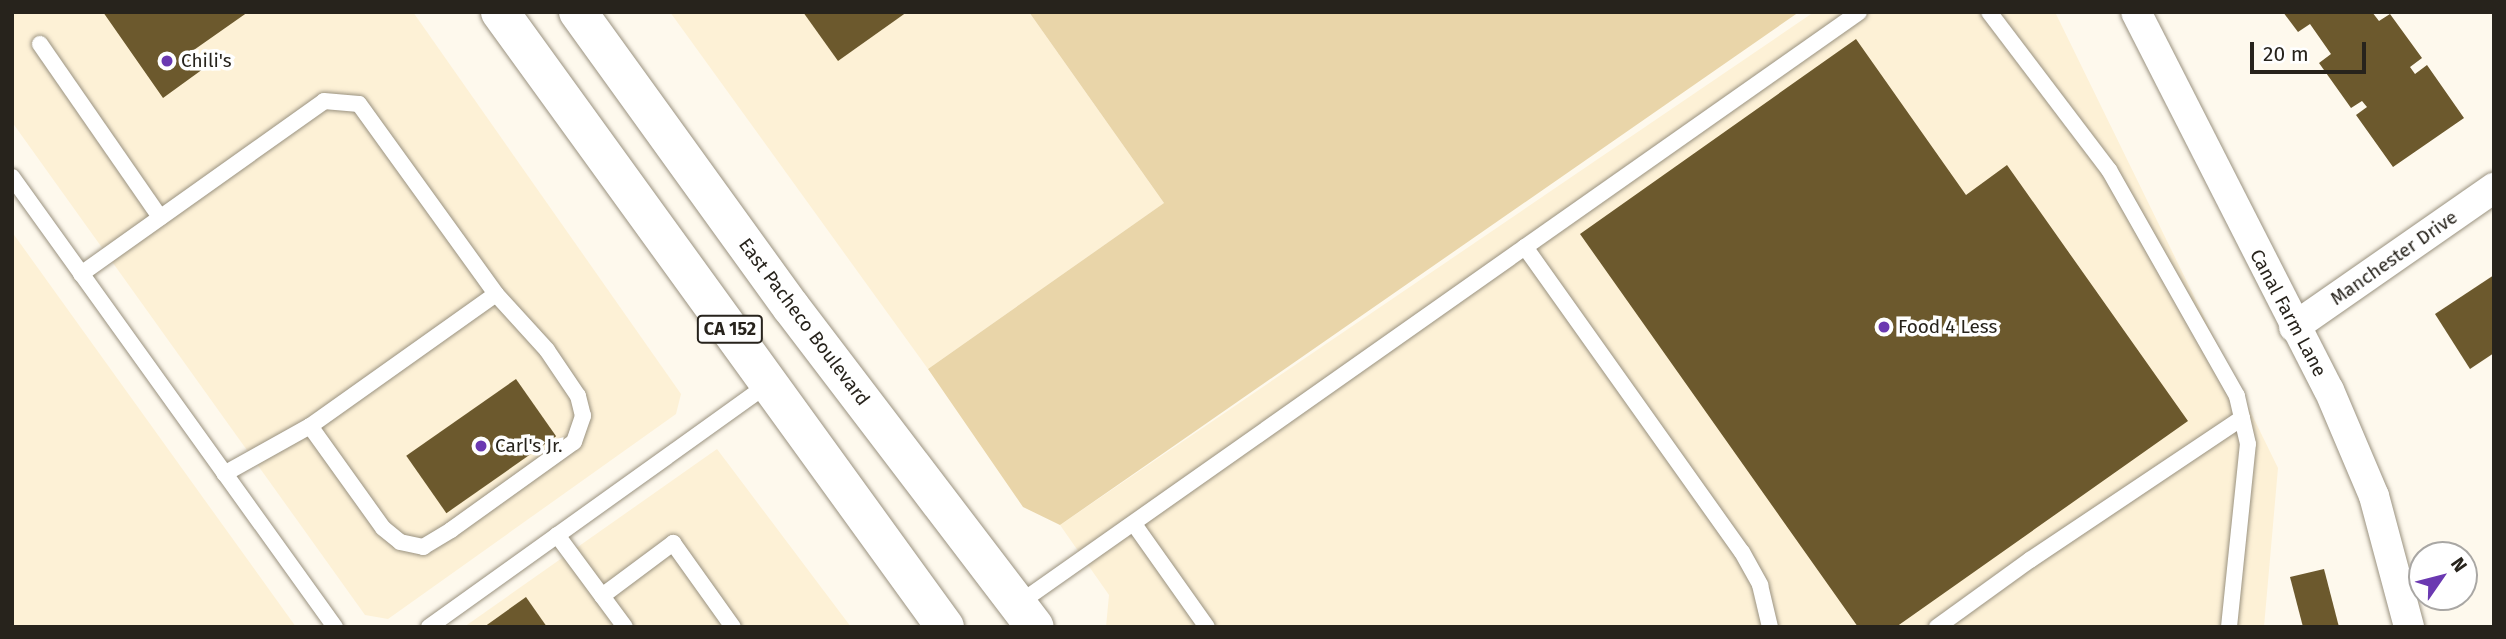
<!DOCTYPE html>
<html>
<head>
<meta charset="utf-8">
<style>
	body { margin:0 }
	#map { position:relative; width:2506px; height:639px; overflow:hidden; background:#fef9ed; font-family:"Fira Sans",sans-serif }
	div>[style] { position:absolute }
	.built>* { inset:0; background:#fdf1d6 }
	.green>* { inset:0; background:#e9d5a9 }
	.building>* { inset:0; background:#6c592d; transform-origin:0 0 }
	.roads { filter:drop-shadow(0 0 2px #9a9280) drop-shadow(0 0 2px #9a9280) }
	.lane>* { height:16px; margin:-8px; padding:0 8px; transform-origin:8px; border-radius:8px; background:#fff }
	.street>* { height:30px; margin:-15px; padding:0 15px; transform-origin:15px; border-radius:15px; background:#fff }
	.highway>* { height:38px; margin:-19px; padding:0 19px; transform-origin:19px; border-radius:19px; background:#fff }
	.dots>* { width:19px; height:19px; translate:-50% -50%; box-sizing:border-box; border:4px solid #fff; border-radius:50% }
	span { translate:-50% -50%; white-space:nowrap; text-align:center; line-height:1.15; -webkit-text-stroke:7px #fff; paint-order:stroke }
	.shield-label span { padding:2px 5px; background:#fff; border:2px solid; border-radius:5px; -webkit-text-stroke-width:0 }
	.shield-label { font-size:18px; color:#27231c; font-weight:700 }
	.poi-label { font-size:19px; color:#27231c }
	.left { translate:0 -50%; text-align:left }
	.street-label { font-size:19px; color:#27231c }
	.frame { position:absolute; inset:0; border:14px solid #27231c; pointer-events:none }
	.north { position:absolute; left:2408px; top:541px; width:70px; height:70px; box-sizing:border-box; background:#fff; border:2px solid #a9a7a4; border-radius:50%; rotate:55deg; font-size:19px; font-weight:700; line-height:28px; text-align:center; color:#27231c }
	.north::after { content:''; display:block; margin:auto; width:24px; height:32px; background:#6b39b1; clip-path:polygon(50% 0,100% 100%,50% 72%,0 100%) }
	.scale { position:absolute; left:2250px; top:42px; width:116px; height:32px; box-sizing:border-box; border:4px solid #27231c; border-top:0; padding-left:9px; font-size:21px; line-height:24px; white-space:nowrap; color:#27231c; -webkit-text-stroke:5px #fff; paint-order:stroke }
</style>
</head>
<body>
<div id="map">
	<div class="built">
		<div style="clip-path:polygon(12px 12px,413px 12px,681px 394px,676px 414px,388px 619px,365px 615px,12px 122px)"></div>
		<div style="clip-path:polygon(670px 12px,1029px 12px,1164px 203px,928px 369px)"></div>
		<div style="clip-path:polygon(1814px 12px,2055px 12px,2278px 468px,2264px 627px,1106px 627px,1109px 595px,1060px 525px)"></div>
		<div style="clip-path:polygon(12px 232px,296px 627px,12px 627px)"></div>
		<div style="clip-path:polygon(717px 449px,851px 627px,464px 627px)"></div>
	</div>
	<div class="green">
		<div style="clip-path:polygon(1029px 12px,1799px 12px,1060px 525px,1023px 507px,928px 369px,1164px 203px)"></div>
	</div>
	<div class="building">
		<div style="clip-path:polygon(103px 12px,248px 12px,191px 52px,203px 69px,163px 98px)"></div>
		<div style="clip-path:polygon(803px 12px,907px 12px,838px 61px)"></div>
		<div style="clip-path:polygon(2283px 12px,2372px 12px,2379px 21px,2390px 14px,2422px 58px,2410px 67px,2415px 74px,2427px 65px,2464px 118px,2393px 167px,2356px 115px,2367px 107px,2362px 101px,2351px 108px,2319px 63px,2331px 54px,2310px 24px,2298px 32px)"></div>
		<div style="clip-path:polygon(1856px 39px,1966px 195px,2007px 165px,2188px 421px,1896px 627px,1858px 627px,1580px 234px)"></div>
		<div style="clip-path:polygon(2494px 275px,2494px 353px,2470px 369px,2435px 314px)"></div>
		<div style="left:516px;top:379px;width:70px;height:134px;rotate:55deg"></div>
		<div style="clip-path:polygon(2324px 569px,2339px 627px,2303px 627px,2290px 577px)"></div>
		<div style="clip-path:polygon(526px 597px,547px 627px,484px 627px)"></div>
	</div>
	<div class="roads">
		<div class="lane">
			<div style="left:40px;top:44px;width:211px;rotate:55.3deg"></div>
			<div style="left:12px;top:177px;width:554px;rotate:54.33deg"></div>
			<div style="left:1525px;top:247px;width:408px;rotate:-35.1deg"></div>
			<div style="left:81px;top:274px;width:298px;rotate:-35.4deg"></div>
			<div style="left:324px;top:101px;width:35px;rotate:5deg"></div>
			<div style="left:359px;top:104px;width:234px;rotate:54.2deg"></div>
			<div style="left:496px;top:294px;width:228px;rotate:144.6deg"></div>
			<div style="left:310px;top:426px;width:98px;rotate:150.8deg"></div>
			<div style="left:310px;top:426px;width:125px;rotate:54.4deg"></div>
			<div style="left:383px;top:528px;width:22px;rotate:39deg"></div>
			<div style="left:400px;top:542px;width:24px;rotate:12deg"></div>
			<div style="left:423px;top:547px;width:33px;rotate:-31deg"></div>
			<div style="left:451px;top:530px;width:151px;rotate:-35.6deg"></div>
			<div style="left:574px;top:442px;width:28px;rotate:-71deg"></div>
			<div style="left:583px;top:416px;width:21px;rotate:-104deg"></div>
			<div style="left:578px;top:396px;width:55px;rotate:-124deg"></div>
			<div style="left:547px;top:350px;width:76px;rotate:-132.3deg"></div>
			<div style="left:1134px;top:524px;width:126px;rotate:54.7deg"></div>
			<div style="left:557px;top:535px;width:114px;rotate:53.5deg"></div>
			<div style="left:602px;top:596px;width:89px;rotate:-36.7deg"></div>
			<div style="left:673px;top:543px;width:103px;rotate:54.5deg"></div>
			<div style="left:1018px;top:604px;width:620px;rotate:-35.15deg"></div>
			<div style="left:1525px;top:247px;width:374px;rotate:54.6deg"></div>
			<div style="left:1742px;top:552px;width:38px;rotate:61deg"></div>
			<div style="left:1760px;top:585px;width:43px;rotate:76.6deg"></div>
			<div style="left:429px;top:627px;width:419px;rotate:-35.6deg"></div>
			<div style="left:1937px;top:627px;width:115px;rotate:-35.8deg"></div>
			<div style="left:2030px;top:560px;width:255px;rotate:-33.8deg"></div>
			<div style="left:2242px;top:418px;width:23px;rotate:-103deg"></div>
			<div style="left:2237px;top:396px;width:260px;rotate:-119.5deg"></div>
			<div style="left:2109px;top:170px;width:198px;rotate:-127.2deg"></div>
			<div style="left:2229px;top:627px;width:184px;rotate:-84.1deg"></div>
			<div style="left:2248px;top:444px;width:27px;rotate:-103deg"></div>
		</div>
		<div class="street">
			<div style="left:2136px;top:12px;width:424px;rotate:63deg"></div>
			<div style="left:2329px;top:390px;width:115px;rotate:67deg"></div>
			<div style="left:2374px;top:496px;width:136px;rotate:75deg"></div>
			<div style="left:2294px;top:327px;width:244px;rotate:-34.8deg"></div>
		</div>
		<div class="highway">
			<div style="left:500px;top:12px;width:759px;rotate:54.11deg"></div>
			<div style="left:578px;top:12px;width:364px;rotate:54.2deg"></div>
			<div style="left:791px;top:307px;width:402px;rotate:52.7deg"></div>
		</div>
	</div>
	<div class="dots">
		<div style="left:167px;top:61px;background:#6b39b1"></div>
		<div style="left:1884px;top:327px;background:#6b39b1"></div>
		<div style="left:481px;top:446px;background:#6b39b1"></div>
	</div>
	<div class="shield-label">
		<span style="left:730px;top:329px">CA 152</span>
	</div>
	<div class="poi-label">
		<span class="left" style="left:181px;top:61px">Chili's</span>
		<span class="left" style="left:1898px;top:327px">Food 4 Less</span>
		<span class="left" style="left:495px;top:446px">Carl's Jr.</span>
	</div>
	<div class="street-label">
		<span style="left:2394px;top:258px;rotate:-35deg">Manchester Drive</span>
		<span style="left:2288px;top:313px;rotate:62deg">Canal Farm Lane</span>
		<span style="left:804px;top:322px;rotate:53deg">East Pacheco Boulevard</span>
	</div>
	<div class="frame"></div>
	<div class="north">N</div>
	<div class="scale">20 m</div>
</div>
</body>
</html>
